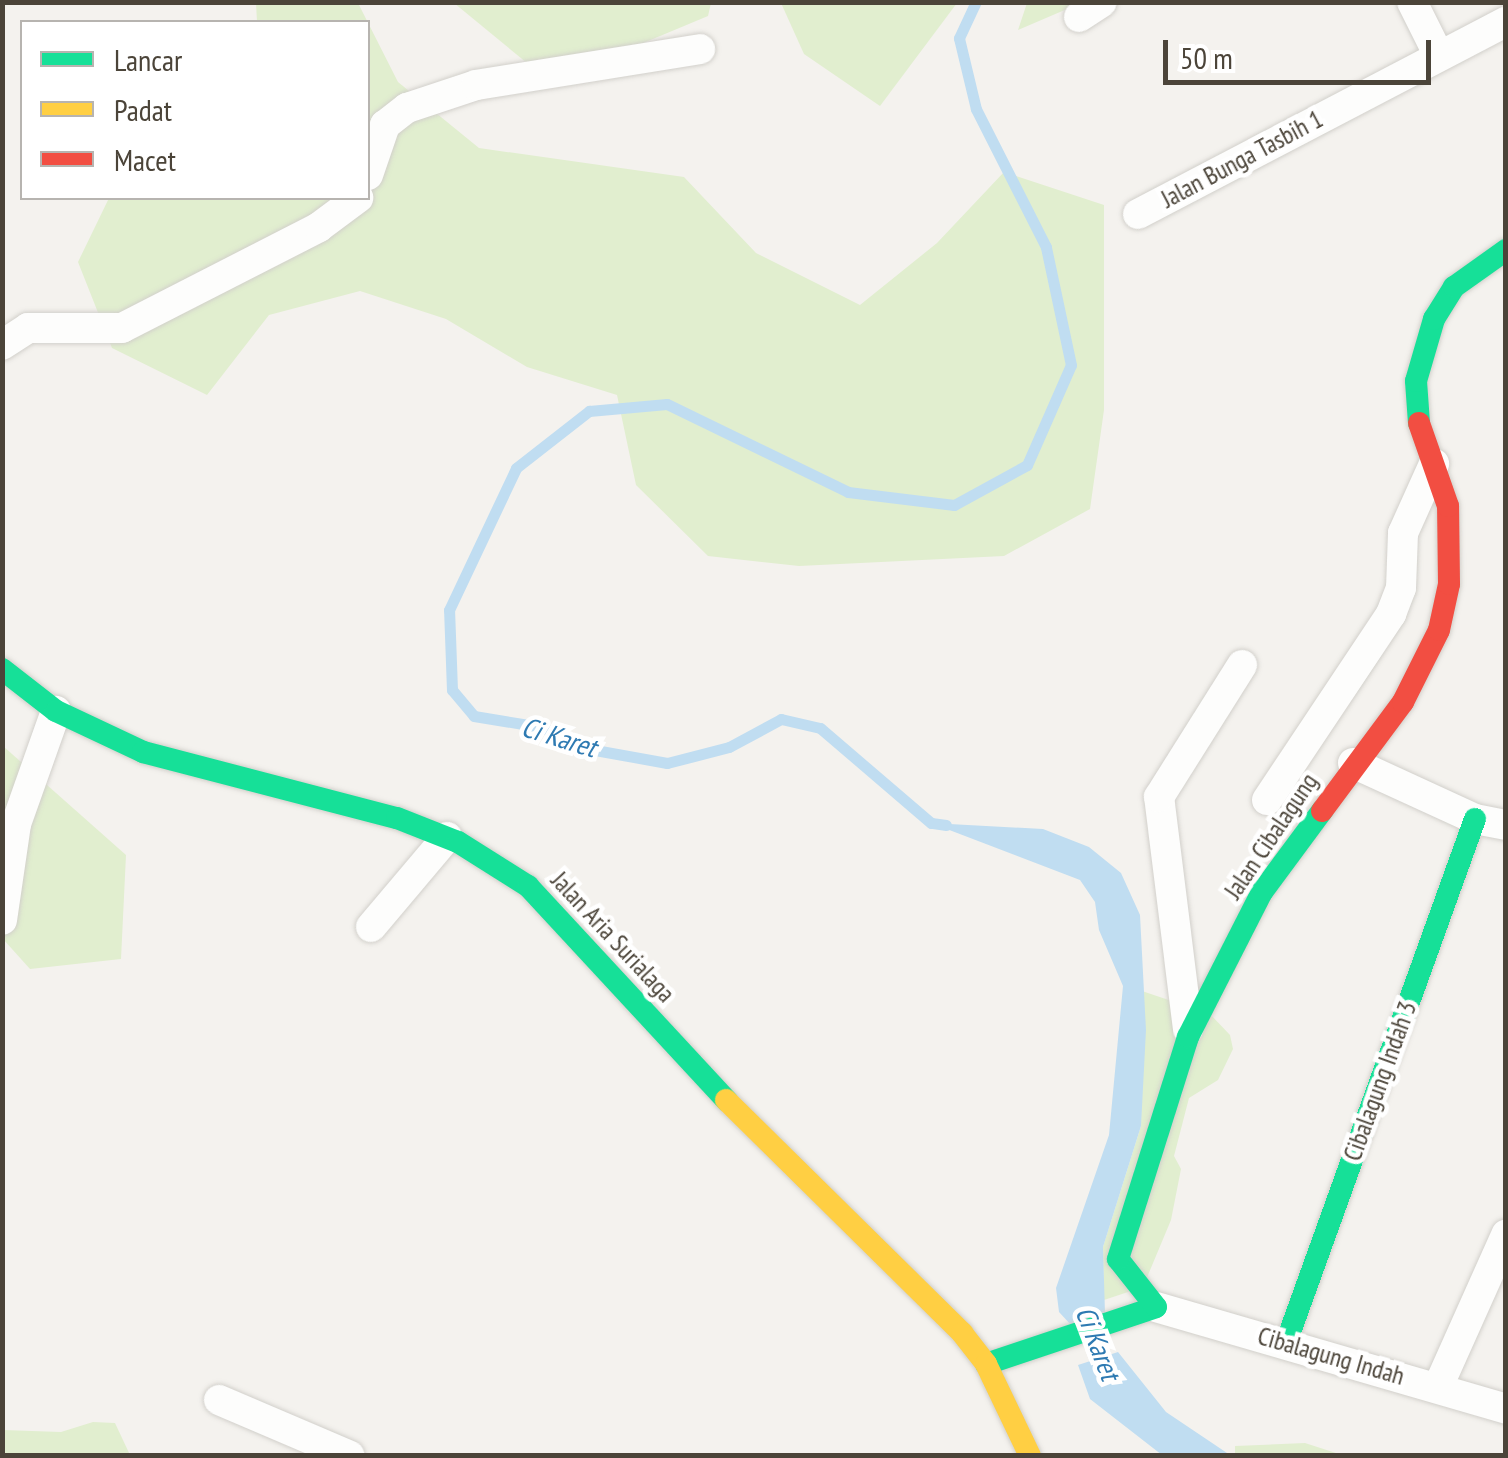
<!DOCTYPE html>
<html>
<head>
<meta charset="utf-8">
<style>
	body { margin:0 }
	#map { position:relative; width:1508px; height:1458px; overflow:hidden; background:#f4f2ee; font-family:"PT Sans Narrow",sans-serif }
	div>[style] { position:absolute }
	.green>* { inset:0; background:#e1eecf }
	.water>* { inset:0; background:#c0ddf1 }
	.stream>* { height:11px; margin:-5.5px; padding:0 5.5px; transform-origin:5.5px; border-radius:5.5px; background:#c0ddf1 }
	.roads { filter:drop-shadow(0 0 2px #d2d0cb) drop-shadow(0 0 2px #d2d0cb) }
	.street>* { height:30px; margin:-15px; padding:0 15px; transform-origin:15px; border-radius:15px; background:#fdfdfc }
	.fast>* { height:22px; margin:-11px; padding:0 11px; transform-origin:11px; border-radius:11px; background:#16e098 }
	.slow>* { height:22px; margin:-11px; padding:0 11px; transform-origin:11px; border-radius:11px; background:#ffcf43 }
	.jam>* { height:22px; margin:-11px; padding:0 11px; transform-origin:11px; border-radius:11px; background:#f24e42 }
	span { translate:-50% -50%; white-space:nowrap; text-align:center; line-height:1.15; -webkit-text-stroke:9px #fff; paint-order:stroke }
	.street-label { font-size:25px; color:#4b4439 }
	.water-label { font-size:28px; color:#2e7ab2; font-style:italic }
	.frame { position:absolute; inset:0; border:5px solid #4b4439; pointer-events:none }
	.legend { position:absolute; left:20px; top:20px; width:350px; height:180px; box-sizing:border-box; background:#fff; border:2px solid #b7b4b0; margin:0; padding:12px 18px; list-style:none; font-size:30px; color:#4b4439 }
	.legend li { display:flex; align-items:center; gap:20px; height:50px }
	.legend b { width:50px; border:2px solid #b7b4b0 }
	.scale { position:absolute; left:1163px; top:40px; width:268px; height:45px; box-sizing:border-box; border:5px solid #4b4439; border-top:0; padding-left:12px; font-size:30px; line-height:35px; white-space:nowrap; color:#4b4439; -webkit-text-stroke:8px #fff; paint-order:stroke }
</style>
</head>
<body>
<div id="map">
	<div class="green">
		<div style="clip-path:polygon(256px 3px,358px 3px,398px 82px,479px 148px,684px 177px,756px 253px,860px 305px,937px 243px,1004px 172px,1104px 205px,1104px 410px,1090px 509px,1004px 556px,799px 566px,708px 556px,636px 485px,617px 395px,527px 367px,446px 319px,360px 291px,269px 315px,207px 395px,112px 348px,78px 262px,109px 198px,368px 198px,368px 22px,257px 22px)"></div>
		<div style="clip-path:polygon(454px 3px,711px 3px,708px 16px,617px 54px,527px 63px)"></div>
		<div style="clip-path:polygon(781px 3px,957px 3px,880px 106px,804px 54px)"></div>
		<div style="clip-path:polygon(1027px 3px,1081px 3px,1018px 30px)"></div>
		<div style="clip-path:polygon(3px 746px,126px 855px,121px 959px,30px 969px,3px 939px)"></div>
		<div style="clip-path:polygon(1142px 991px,1210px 1014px,1230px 1035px,1233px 1049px,1218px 1080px,1189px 1098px,1174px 1156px,1181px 1169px,1171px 1220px,1143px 1287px,1104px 1300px,1103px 1247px,1141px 1126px)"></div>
		<div style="clip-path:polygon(93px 1422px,115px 1423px,130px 1455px,3px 1455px,3px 1430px,61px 1432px)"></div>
		<div style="clip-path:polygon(1305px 1443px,1342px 1455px,1235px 1455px,1235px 1446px)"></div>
	</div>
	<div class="water">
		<div style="clip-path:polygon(931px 823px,1043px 829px,1089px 847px,1121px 873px,1140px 915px,1146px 1030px,1141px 1126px,1103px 1247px,1105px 1313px,1071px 1325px,1059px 1312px,1056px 1288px,1109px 1135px,1123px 986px,1099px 930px,1095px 902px,1080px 880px)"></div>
		<div style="clip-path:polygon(1118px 1352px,1166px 1412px,1230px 1455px,1162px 1455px,1090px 1399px,1078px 1365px)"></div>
	</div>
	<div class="stream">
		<div style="left:946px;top:825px;width:15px;rotate:-172deg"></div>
		<div style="left:931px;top:823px;width:146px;rotate:-139.4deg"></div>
		<div style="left:820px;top:728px;width:40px;rotate:-167deg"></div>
		<div style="left:781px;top:719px;width:59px;rotate:151.7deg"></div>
		<div style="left:729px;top:747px;width:64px;rotate:165.5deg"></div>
		<div style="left:667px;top:763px;width:79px;rotate:-169.8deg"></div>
		<div style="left:589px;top:749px;width:53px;rotate:-155.4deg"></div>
		<div style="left:541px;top:727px;width:68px;rotate:-170.7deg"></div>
		<div style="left:474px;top:716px;width:34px;rotate:-130deg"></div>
		<div style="left:452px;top:690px;width:80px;rotate:-92.1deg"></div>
		<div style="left:449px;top:610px;width:157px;rotate:-64.7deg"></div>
		<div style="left:516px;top:468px;width:93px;rotate:-38deg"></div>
		<div style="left:589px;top:411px;width:78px;rotate:-5.1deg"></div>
		<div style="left:667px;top:404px;width:201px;rotate:25.9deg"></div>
		<div style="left:848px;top:492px;width:107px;rotate:7deg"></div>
		<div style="left:954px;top:505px;width:83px;rotate:-28.7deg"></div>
		<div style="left:1027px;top:465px;width:109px;rotate:-66.3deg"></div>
		<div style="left:1071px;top:365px;width:121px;rotate:-102deg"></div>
		<div style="left:1046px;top:247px;width:155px;rotate:-116.9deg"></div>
		<div style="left:976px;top:109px;width:73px;rotate:-103.5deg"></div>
		<div style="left:959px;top:38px;width:40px;rotate:-65deg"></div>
	</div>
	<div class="roads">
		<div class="street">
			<div style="left:1412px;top:2px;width:60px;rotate:63.4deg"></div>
			<div style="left:1079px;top:17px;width:27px;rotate:-33deg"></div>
			<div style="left:368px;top:175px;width:53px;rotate:-71.2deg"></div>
			<div style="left:385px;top:125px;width:28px;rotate:-38deg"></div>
			<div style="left:407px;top:108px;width:73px;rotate:-18.4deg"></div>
			<div style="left:476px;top:85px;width:227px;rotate:-9.1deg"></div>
			<div style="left:1138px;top:214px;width:415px;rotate:-27.6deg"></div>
			<div style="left:2px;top:345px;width:31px;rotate:-33deg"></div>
			<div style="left:28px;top:328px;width:94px"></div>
			<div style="left:122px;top:328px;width:221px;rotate:-27.1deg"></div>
			<div style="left:319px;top:227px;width:49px;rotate:-36.6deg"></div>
			<div style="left:1353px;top:763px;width:134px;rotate:24.7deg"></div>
			<div style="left:1475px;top:819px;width:32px;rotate:11deg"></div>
			<div style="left:1267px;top:800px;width:224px;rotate:-56.3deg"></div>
			<div style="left:1391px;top:614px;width:28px;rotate:-69deg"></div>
			<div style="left:1401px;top:588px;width:55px;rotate:-87.9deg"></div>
			<div style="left:1403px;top:533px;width:76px;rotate:-65.8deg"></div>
			<div style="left:2px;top:920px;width:97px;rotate:-81.7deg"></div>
			<div style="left:16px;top:824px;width:120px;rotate:-70.5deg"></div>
			<div style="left:371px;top:927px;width:118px;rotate:-49.8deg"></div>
			<div style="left:1188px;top:1029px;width:234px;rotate:-97.1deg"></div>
			<div style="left:1159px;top:797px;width:156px;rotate:-57.8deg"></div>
			<div style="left:1156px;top:1307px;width:365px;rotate:16.2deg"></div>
			<div style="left:1438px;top:1387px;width:167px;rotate:-65.9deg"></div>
			<div style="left:219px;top:1400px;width:142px;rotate:23.1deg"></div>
		</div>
		<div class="fast">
			<div style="left:1419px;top:423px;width:42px;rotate:-94.1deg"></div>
			<div style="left:1416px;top:381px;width:65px;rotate:-73.8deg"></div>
			<div style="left:1434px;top:319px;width:38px;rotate:-58deg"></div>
			<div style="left:1454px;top:287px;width:64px;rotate:-35.4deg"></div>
			<div style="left:2px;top:669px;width:68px;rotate:37.9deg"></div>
			<div style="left:56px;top:711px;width:96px;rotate:25.2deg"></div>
			<div style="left:143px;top:752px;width:262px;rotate:14.6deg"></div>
			<div style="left:397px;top:818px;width:66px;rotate:21.5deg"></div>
			<div style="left:458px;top:842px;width:83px;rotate:32.2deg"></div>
			<div style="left:528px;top:886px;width:292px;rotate:47.2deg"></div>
			<div style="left:1286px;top:1343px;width:557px;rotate:-70.17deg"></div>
			<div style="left:986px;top:1364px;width:179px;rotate:-18.5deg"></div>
			<div style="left:1156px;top:1307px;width:61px;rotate:-128.4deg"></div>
			<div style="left:1118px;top:1259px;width:233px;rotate:-72.5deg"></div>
			<div style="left:1188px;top:1037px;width:163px;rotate:-63deg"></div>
			<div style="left:1262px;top:892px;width:101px;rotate:-53.5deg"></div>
		</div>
		<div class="slow">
			<div style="left:726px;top:1100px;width:332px;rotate:44.6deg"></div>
			<div style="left:962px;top:1333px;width:39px;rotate:52deg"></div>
			<div style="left:986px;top:1364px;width:102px;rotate:64.4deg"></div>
		</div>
		<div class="jam">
			<div style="left:1322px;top:811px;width:136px;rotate:-53.4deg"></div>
			<div style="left:1403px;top:702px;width:80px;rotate:-63.4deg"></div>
			<div style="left:1439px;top:630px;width:47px;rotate:-77.7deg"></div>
			<div style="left:1449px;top:584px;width:78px;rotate:-90.7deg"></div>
			<div style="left:1448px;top:506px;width:88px;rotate:-109.3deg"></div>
		</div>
	</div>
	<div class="street-label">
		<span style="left:1242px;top:159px;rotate:-28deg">Jalan Bunga Tasbih 1</span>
		<span style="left:1271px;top:836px;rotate:-56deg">Jalan Cibalagung</span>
		<span style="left:613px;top:937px;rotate:47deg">Jalan Aria Surialaga</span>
		<span style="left:1380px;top:1081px;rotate:-70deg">Cibalagung Indah 3</span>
		<span style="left:1331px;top:1356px;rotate:16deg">Cibalagung Indah</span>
	</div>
	<div class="water-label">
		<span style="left:559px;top:737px;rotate:17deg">Ci Karet</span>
		<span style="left:1098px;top:1343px;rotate:69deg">Ci Karet</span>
	</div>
	<div class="frame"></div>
	<ul class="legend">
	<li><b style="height:12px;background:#16e098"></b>Lancar</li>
	<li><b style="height:12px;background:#ffcf43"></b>Padat</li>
	<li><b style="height:12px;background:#f24e42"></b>Macet</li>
	</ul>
	<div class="scale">50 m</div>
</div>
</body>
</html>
